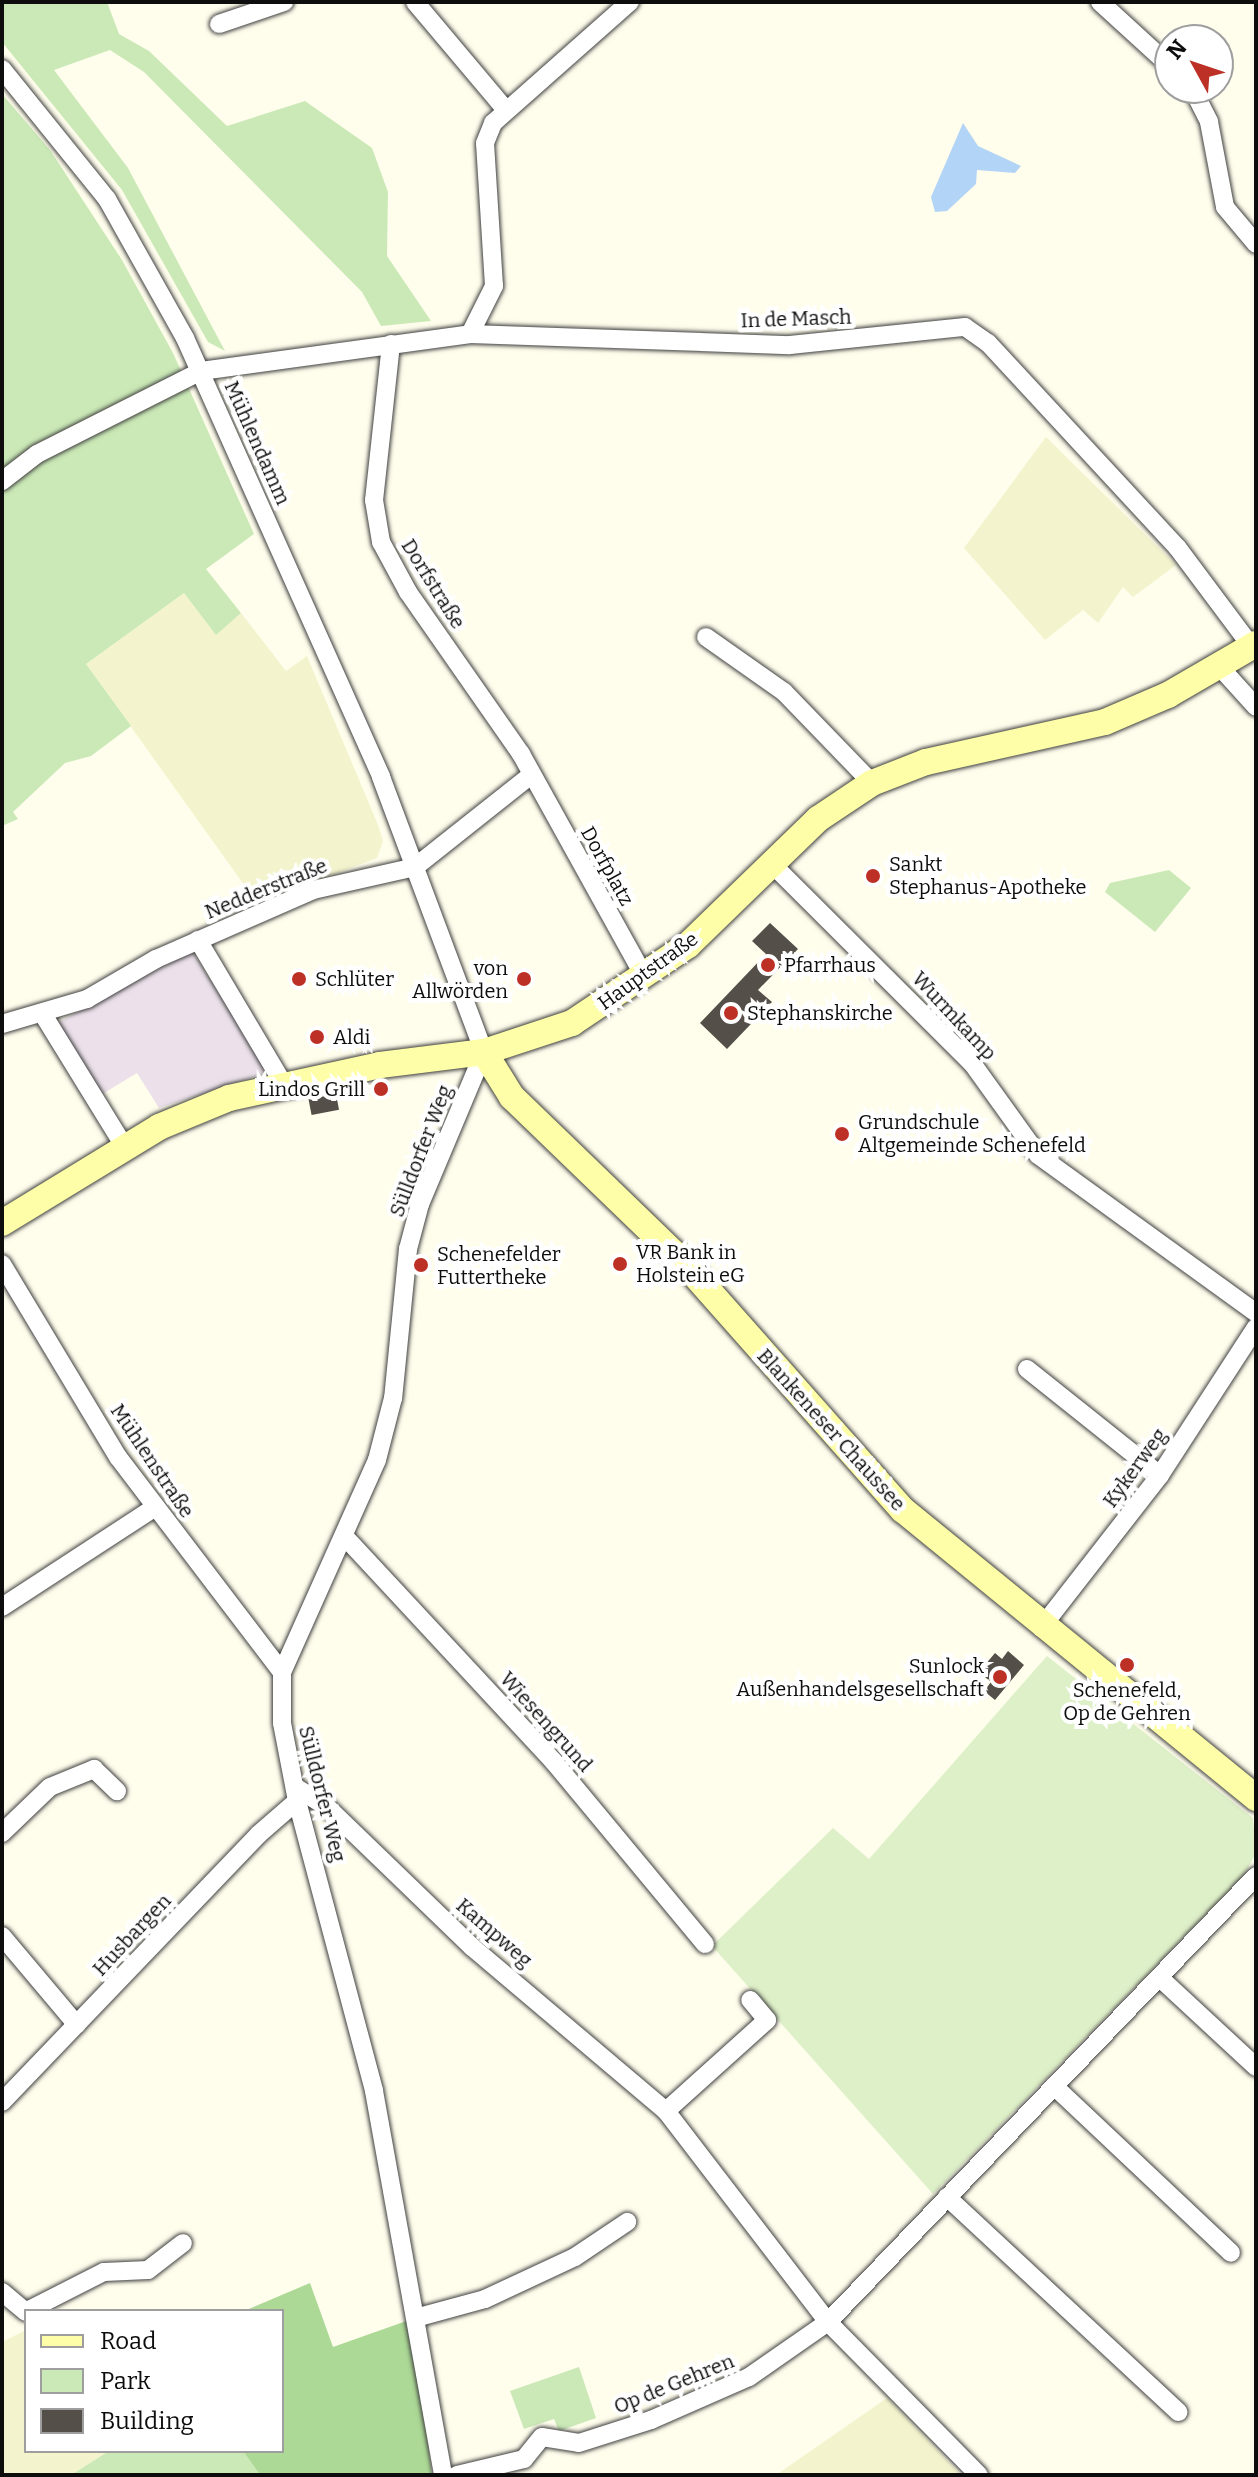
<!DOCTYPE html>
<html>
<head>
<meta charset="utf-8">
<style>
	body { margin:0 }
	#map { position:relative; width:1258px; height:2477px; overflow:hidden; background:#fffdec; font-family:Bitter,serif }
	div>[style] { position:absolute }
	.industrial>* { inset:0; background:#ece1eb }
	.farmland>* { inset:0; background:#f3f4cd }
	.green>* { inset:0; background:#cbe9b7 }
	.forest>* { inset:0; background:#acd996 }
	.pitch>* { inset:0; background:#def0c8 }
	.water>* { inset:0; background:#b2d4f6 }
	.building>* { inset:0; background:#554f49; transform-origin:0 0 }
	.roads { filter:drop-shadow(0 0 2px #404040) drop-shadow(0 0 2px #404040) }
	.minor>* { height:18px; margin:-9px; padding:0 9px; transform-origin:9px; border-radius:9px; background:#fff }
	.secondary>* { height:26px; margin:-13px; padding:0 13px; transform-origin:13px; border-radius:13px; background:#fefea8 }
	.dots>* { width:22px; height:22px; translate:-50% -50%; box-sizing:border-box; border:4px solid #fff; border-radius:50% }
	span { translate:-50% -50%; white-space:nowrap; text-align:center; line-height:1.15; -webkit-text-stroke:8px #fff; paint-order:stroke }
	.street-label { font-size:20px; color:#0d0d0d }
	.poi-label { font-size:20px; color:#0d0d0d }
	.left { translate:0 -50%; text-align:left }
	.right { translate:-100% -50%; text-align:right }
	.frame { position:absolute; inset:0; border:4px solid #0d0d0d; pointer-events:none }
	.legend { position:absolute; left:24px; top:2309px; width:260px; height:144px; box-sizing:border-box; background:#fff; border:2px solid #9e9e9e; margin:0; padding:10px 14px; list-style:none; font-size:24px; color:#0d0d0d }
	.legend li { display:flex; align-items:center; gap:16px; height:40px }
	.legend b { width:40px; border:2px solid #9e9e9e }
	.north { position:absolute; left:1154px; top:24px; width:80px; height:80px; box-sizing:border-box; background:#fff; border:2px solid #9e9e9e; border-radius:50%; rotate:310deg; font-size:22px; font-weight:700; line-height:32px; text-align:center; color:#0d0d0d }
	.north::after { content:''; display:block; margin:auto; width:28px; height:36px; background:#bc3026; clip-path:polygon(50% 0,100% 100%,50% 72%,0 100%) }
</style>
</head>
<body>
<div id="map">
	<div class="industrial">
		<div style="clip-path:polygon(192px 951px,268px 1072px,159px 1108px,137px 1073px,99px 1096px,55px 1024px)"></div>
	</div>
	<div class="farmland">
		<div style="clip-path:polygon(1046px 437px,1176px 565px,1133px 597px,1123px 587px,1098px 623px,1083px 610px,1045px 640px,964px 548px)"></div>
		<div style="clip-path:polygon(184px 593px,216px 634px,241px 613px,286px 671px,307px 656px,378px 825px,383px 841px,377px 858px,257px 903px,86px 664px)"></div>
		<div style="clip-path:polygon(26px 2330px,26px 2451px,109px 2451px,71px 2475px,2px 2475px,2px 2342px)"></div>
		<div style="clip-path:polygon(887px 2398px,961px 2475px,776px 2475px)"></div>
	</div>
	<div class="green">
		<div style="clip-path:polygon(2px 2px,107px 2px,119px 34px,149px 51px,227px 126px,305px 101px,372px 148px,388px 192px,387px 256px,431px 321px,381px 326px,362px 292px,144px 72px,110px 50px,54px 70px,128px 168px,225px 351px,208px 342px,122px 190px,2px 42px)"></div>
		<div style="clip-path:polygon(2px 94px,50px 150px,122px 260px,173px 353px,254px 534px,206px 569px,241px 613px,216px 635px,184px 593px,86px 664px,131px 726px,91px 756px,65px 763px,13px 812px,18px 819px,2px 826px)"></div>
		<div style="clip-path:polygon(1169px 870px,1191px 888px,1155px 932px,1105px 892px,1110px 883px)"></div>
		<div style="clip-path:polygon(579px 2367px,596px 2418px,559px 2431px,554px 2419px,524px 2429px,510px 2391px)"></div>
		<div style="clip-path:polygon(109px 2451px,243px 2451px,260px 2475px,71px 2475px)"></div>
	</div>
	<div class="forest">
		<div style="clip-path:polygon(310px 2283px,333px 2347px,412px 2319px,432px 2475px,260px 2475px,243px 2451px,282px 2451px,282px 2311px,244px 2311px)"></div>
	</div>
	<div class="pitch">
		<div style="clip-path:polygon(1047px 1656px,1253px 1818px,1256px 1853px,1244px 1875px,933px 2194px,712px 1946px,833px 1828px,869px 1859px)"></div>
	</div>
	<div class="water">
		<div style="clip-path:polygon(963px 123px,978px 146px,1021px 166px,1015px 173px,977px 170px,976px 184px,947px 211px,935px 212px,931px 197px)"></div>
	</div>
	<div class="building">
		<div style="clip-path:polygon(770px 923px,798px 949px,758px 990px,772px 1002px,727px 1049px,700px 1023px,766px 954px,752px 941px)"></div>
		<div style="left:336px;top:1094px;width:16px;height:28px;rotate:79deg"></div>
		<div style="clip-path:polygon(1008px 1651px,1024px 1665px,995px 1700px,984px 1691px,991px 1682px,979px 1672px,995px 1653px,1002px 1659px)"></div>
	</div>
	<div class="roads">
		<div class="minor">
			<div style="left:415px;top:2px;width:140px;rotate:49.9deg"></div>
			<div style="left:1100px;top:2px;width:95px;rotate:42.4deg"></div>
			<div style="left:219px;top:24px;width:69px;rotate:-18.7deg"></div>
			<div style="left:2px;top:69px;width:167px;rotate:51.1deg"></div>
			<div style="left:107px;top:199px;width:159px;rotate:60.7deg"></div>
			<div style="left:185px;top:338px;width:481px;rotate:65.9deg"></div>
			<div style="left:381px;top:777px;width:294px;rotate:69.5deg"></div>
			<div style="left:484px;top:1052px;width:165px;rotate:112.8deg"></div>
			<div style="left:420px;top:1204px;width:47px;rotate:104.9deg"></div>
			<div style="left:408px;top:1249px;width:150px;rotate:95.7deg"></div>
			<div style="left:393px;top:1398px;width:64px;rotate:104.5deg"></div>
			<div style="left:377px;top:1460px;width:232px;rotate:114.1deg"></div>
			<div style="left:282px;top:1672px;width:51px;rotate:90deg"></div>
			<div style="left:282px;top:1723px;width:79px;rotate:79.1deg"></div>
			<div style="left:297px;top:1801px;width:300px;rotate:75.1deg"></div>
			<div style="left:374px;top:2091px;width:390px;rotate:79.8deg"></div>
			<div style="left:1192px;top:88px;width:38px;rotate:63deg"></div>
			<div style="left:1209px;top:122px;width:86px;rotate:79.3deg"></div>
			<div style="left:1225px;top:207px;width:48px;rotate:50deg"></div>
			<div style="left:470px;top:334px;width:54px;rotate:-63.4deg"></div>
			<div style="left:494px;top:286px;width:143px;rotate:-93.6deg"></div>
			<div style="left:485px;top:143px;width:22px;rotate:-68deg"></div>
			<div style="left:493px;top:123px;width:183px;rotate:-41.5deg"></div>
			<div style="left:391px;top:344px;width:157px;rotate:96.2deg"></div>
			<div style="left:374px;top:500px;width:43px;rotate:80.5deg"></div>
			<div style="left:381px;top:542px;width:57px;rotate:61.6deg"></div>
			<div style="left:408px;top:592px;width:198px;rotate:55.1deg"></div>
			<div style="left:521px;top:754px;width:256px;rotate:61deg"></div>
			<div style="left:2px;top:481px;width:44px;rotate:-37.6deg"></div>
			<div style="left:37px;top:454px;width:184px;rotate:-26.8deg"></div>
			<div style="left:201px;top:371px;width:272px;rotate:-7.8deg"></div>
			<div style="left:470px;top:334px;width:320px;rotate:2deg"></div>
			<div style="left:790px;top:345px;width:176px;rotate:-5.9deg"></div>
			<div style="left:965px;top:327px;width:28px;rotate:35deg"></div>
			<div style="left:988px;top:343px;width:278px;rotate:47.2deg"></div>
			<div style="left:1177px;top:547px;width:124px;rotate:53.2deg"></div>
			<div style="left:706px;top:637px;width:95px;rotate:35.2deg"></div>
			<div style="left:784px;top:692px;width:127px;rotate:46deg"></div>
			<div style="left:1219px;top:666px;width:55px;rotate:47.9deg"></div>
			<div style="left:771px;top:863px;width:284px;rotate:44.9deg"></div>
			<div style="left:972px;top:1063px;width:113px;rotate:54.3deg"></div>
			<div style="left:1038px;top:1155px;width:269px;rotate:35.9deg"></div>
			<div style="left:198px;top:940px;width:169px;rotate:59.3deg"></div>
			<div style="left:44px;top:1016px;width:153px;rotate:58.4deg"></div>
			<div style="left:2px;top:1024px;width:89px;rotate:-16.4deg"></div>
			<div style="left:87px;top:999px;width:80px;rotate:-30.1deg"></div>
			<div style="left:156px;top:959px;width:171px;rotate:-23.7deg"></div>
			<div style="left:313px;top:890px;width:105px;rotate:-12.7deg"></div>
			<div style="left:415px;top:867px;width:148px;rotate:-38.4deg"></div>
			<div style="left:2px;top:1264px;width:225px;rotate:59deg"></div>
			<div style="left:118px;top:1457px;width:270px;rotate:52.7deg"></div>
			<div style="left:1027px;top:1369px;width:170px;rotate:38.6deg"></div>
			<div style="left:345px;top:1537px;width:306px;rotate:47.1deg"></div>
			<div style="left:553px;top:1761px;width:238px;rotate:50.3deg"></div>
			<div style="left:2px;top:1607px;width:181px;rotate:-33.1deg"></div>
			<div style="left:1041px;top:1628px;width:194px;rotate:-52.1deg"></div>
			<div style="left:1160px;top:1475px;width:176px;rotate:-57deg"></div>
			<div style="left:295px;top:1787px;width:36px;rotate:32deg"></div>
			<div style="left:326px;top:1806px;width:203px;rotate:44deg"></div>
			<div style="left:472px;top:1947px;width:254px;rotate:40.2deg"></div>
			<div style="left:666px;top:2111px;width:266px;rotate:52.5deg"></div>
			<div style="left:828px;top:2322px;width:215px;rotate:45.4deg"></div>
			<div style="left:2px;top:1833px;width:66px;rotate:-43.8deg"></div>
			<div style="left:50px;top:1787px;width:48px;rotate:-22.2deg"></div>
			<div style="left:94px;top:1769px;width:32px;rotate:44deg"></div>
			<div style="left:2px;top:1936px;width:116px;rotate:49.9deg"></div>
			<div style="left:1160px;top:1978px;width:131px;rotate:42.8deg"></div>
			<div style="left:1054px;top:2086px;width:243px;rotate:43.3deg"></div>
			<div style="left:2px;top:2102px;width:371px;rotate:-46.2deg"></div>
			<div style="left:259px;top:1834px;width:50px;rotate:-41deg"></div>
			<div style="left:666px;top:2111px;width:136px;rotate:-42deg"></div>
			<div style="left:767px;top:2020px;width:26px;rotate:-130deg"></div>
			<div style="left:947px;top:2197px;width:316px;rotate:42.9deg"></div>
			<div style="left:2px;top:2292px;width:31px;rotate:40deg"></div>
			<div style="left:27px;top:2311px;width:86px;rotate:-26.9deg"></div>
			<div style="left:104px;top:2272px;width:44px;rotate:-2.6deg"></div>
			<div style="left:148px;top:2270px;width:44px;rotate:-37.6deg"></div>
			<div style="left:419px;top:2317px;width:68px;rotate:-15.3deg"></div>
			<div style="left:485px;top:2299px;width:99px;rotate:-25deg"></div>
			<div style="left:575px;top:2257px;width:63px;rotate:-33.9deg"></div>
			<div style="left:457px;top:2475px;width:69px;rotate:-13.4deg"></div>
			<div style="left:524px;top:2459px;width:28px;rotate:-51deg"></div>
			<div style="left:542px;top:2437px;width:37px;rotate:9deg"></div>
			<div style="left:579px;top:2443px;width:76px;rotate:-17.7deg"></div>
			<div style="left:651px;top:2420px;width:107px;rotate:-23.7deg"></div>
			<div style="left:749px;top:2377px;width:96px;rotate:-34.8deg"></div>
			<div style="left:828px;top:2322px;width:618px;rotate:-46.18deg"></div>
		</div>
		<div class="secondary">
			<div style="left:484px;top:1052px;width:53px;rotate:58.1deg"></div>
			<div style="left:512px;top:1097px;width:242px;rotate:44deg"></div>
			<div style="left:686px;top:1265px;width:327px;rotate:48.5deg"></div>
			<div style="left:903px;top:1510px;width:456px;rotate:39.2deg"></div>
			<div style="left:2px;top:1223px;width:184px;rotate:-31.4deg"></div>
			<div style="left:159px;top:1127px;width:76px;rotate:-22.5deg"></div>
			<div style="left:229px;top:1098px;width:155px;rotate:-12.3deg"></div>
			<div style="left:380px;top:1065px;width:105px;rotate:-7.1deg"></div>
			<div style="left:484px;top:1052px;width:93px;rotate:-18.2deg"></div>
			<div style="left:572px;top:1023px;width:140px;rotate:-33.9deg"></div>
			<div style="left:688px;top:945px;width:181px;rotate:-44.1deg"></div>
			<div style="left:818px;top:819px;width:65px;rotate:-33.7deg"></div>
			<div style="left:872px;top:783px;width:58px;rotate:-21.3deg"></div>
			<div style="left:926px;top:762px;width:183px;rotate:-12.6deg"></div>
			<div style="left:1105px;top:722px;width:69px;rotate:-23.2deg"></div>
			<div style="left:1168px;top:695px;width:102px;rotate:-30.1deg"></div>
		</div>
	</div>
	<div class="dots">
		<div style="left:873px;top:876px;background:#bc3026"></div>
		<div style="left:768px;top:965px;background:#bc3026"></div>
		<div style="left:299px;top:979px;background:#bc3026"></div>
		<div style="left:524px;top:979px;background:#bc3026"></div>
		<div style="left:731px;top:1013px;background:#bc3026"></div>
		<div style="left:317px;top:1037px;background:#bc3026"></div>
		<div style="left:381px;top:1089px;background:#bc3026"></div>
		<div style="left:842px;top:1134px;background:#bc3026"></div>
		<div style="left:620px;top:1264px;background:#bc3026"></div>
		<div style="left:421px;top:1265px;background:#bc3026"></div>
		<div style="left:1127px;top:1665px;background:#bc3026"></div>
		<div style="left:1000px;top:1677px;background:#bc3026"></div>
	</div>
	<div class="street-label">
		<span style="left:796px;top:319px;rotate:-2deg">In de Masch</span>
		<span style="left:257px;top:443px;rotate:66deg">Mühlendamm</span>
		<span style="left:433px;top:584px;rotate:58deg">Dorfstraße</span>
		<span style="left:607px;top:866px;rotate:61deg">Dorfplatz</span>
		<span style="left:266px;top:889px;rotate:-22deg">Nedderstraße</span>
		<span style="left:648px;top:971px;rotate:-36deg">Hauptstraße</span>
		<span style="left:954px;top:1016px;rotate:47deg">Wurmkamp</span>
		<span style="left:421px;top:1151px;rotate:-69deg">Sülldorfer Weg</span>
		<span style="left:831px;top:1430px;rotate:48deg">Blankeneser Chaussee</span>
		<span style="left:152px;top:1461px;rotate:56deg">Mühlenstraße</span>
		<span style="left:1135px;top:1468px;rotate:-54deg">Kykerweg</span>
		<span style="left:546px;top:1722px;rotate:48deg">Wiesengrund</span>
		<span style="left:322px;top:1794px;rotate:76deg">Sülldorfer Weg</span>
		<span style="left:494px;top:1933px;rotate:41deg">Kampweg</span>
		<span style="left:132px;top:1935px;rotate:-47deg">Husbargen</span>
		<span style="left:674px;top:2384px;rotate:-22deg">Op de Gehren</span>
	</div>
	<div class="poi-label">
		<span class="left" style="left:889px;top:876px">Sankt<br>Stephanus-Apotheke</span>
		<span class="left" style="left:784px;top:965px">Pfarrhaus</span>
		<span class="right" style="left:508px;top:980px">von<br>Allwörden</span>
		<span class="left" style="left:315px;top:979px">Schlüter</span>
		<span class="left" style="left:747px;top:1013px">Stephanskirche</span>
		<span class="left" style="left:333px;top:1037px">Aldi</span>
		<span class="right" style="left:365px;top:1089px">Lindos Grill</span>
		<span class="left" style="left:858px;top:1134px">Grundschule<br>Altgemeinde Schenefeld</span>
		<span class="left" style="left:636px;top:1264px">VR Bank in<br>Holstein eG</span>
		<span class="left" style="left:437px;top:1266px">Schenefelder<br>Futtertheke</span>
		<span class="right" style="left:984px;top:1678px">Sunlock<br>Außenhandelsgesellschaft</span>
		<span style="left:1127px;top:1702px">Schenefeld,<br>Op de Gehren</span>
	</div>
	<div class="frame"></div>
	<ul class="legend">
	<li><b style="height:10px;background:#fefea8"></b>Road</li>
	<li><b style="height:22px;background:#cbe9b7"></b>Park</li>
	<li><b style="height:22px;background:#554f49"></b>Building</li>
	</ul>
	<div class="north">N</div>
</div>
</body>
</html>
